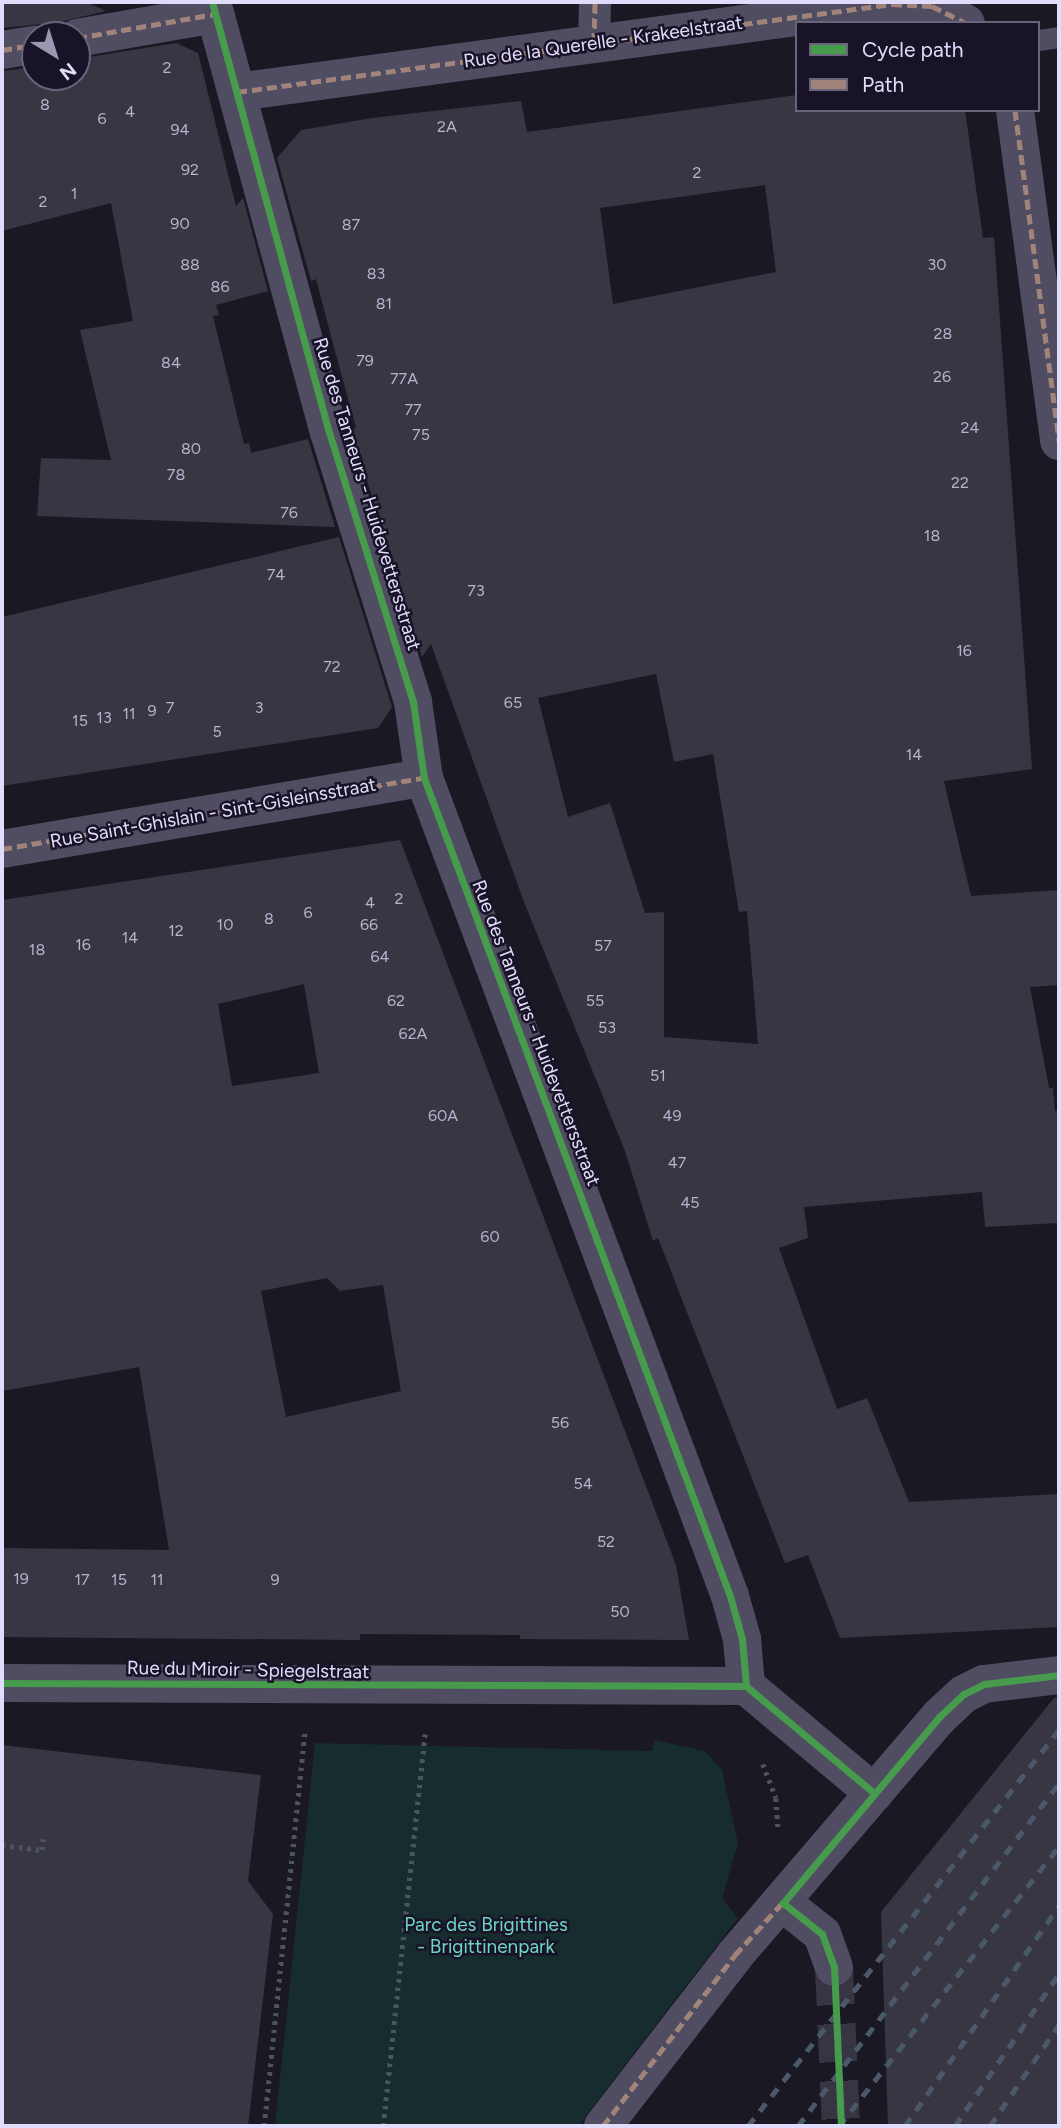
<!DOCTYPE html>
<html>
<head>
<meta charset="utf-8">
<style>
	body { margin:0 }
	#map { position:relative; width:1061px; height:2128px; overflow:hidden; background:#1a1822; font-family:Figtree,sans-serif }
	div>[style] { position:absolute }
	.green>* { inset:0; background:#172c2f }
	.building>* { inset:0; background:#393644 }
	.minor-tunnel>* { height:38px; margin-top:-19px; transform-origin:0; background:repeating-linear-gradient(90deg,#383543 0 38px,transparent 0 57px) }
	.path>* { height:4.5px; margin-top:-2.25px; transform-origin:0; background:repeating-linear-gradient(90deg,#4b5461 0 3.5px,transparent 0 8.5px) }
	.service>* { height:21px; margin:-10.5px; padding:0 10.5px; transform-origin:10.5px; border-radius:10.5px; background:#504d62 }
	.pedestrian>* { height:32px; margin:-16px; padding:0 16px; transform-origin:16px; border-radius:16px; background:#504d62 }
	.minor>* { height:38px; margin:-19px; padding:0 19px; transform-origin:19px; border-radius:19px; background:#504d62 }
	.rail>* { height:5px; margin-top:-2.5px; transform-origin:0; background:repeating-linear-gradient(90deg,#4a5969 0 10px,transparent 0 19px) }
	.quiet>* { height:5px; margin-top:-2.5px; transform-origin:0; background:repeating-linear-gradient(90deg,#a18479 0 10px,transparent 0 15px) }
	.cycleway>* { height:7px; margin:-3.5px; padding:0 3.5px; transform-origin:3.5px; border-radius:3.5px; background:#469c4c }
	span { translate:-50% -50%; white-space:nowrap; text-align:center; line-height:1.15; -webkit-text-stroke:5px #181327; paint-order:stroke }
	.number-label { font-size:16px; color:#b8b2ce }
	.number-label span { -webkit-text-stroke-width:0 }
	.street-label { font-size:19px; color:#e2dcfc }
	.park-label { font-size:19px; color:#6ed6c4 }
	.frame { position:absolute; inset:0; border:4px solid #e2dcfc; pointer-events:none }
	.legend { position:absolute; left:795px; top:21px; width:245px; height:91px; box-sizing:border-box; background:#181327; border:2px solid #69637c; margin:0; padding:9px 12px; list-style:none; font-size:21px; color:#e2dcfc }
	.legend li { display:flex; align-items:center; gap:14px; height:35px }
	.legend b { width:35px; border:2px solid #69637c }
	.north { position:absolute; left:21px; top:21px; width:70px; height:70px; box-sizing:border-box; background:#181327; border:2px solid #69637c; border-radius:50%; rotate:142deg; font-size:19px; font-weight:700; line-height:28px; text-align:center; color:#e2dcfc }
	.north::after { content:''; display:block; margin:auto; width:24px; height:32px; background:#9c97b0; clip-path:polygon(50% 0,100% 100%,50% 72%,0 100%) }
</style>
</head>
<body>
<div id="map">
	<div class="green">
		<div style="clip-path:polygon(654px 1740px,705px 1751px,722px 1770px,738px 1843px,722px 1898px,738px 1918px,578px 2126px,275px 2126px,315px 1743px,652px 1751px)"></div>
	</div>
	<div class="building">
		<div style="clip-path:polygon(2px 2px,86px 2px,106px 11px,64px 21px,54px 35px,42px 24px,2px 28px)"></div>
		<div style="clip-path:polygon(176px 43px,198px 53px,236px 206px,243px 198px,268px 291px,216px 305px,219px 315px,213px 316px,244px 444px,249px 443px,251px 453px,308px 439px,335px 527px,37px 516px,41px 458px,111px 460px,80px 330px,133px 321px,111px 203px,2px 231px,2px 71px,35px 67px,35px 77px,77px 77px,77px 59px)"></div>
		<div style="clip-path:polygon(evenodd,797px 95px,797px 110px,965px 110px,983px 238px,994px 237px,1032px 769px,944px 781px,971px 896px,1059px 890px,1059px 985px,1030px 987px,1049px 1088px,1053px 1088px,1055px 1111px,1059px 1110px,1059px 1223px,985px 1227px,982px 1192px,804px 1207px,808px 1238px,779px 1248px,837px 1409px,867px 1398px,909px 1502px,1059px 1494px,1059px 1627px,840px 1638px,808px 1555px,785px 1563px,658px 1238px,653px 1241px,625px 1151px,524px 902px,431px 644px,422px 657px,351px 429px,356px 428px,332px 340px,316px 279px,311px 281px,277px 158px,301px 130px,372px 118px,521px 101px,527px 132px,797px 95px,765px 185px,776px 272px,613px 304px,600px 208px,765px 185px,797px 95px,656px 674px,674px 762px,713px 754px,739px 912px,747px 911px,758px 1044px,664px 1037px,664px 912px,645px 913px,610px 803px,568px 817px,538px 698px,656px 674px)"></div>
		<div style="clip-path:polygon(339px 537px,392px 707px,378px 728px,2px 786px,2px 617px)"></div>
		<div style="clip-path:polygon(evenodd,400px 840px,676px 1565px,689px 1640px,520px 1639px,520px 1635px,360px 1634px,360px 1640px,2px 1637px,2px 1548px,169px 1550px,139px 1367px,2px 1391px,2px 900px,400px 840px,304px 984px,319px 1073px,232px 1086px,218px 1004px,304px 984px,400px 840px,327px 1278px,340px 1291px,383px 1285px,401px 1391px,286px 1417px,261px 1291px,327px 1278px)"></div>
		<div style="clip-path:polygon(1059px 1697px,1059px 2126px,888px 2126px,881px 1912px,1054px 1698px)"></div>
		<div style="clip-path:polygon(2px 1745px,261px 1775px,248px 1881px,273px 1914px,248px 2126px,2px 2126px)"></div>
	</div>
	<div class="minor-tunnel">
		<div style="left:834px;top:1967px;width:159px;rotate:87.5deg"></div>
	</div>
	<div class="path">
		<div style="left:763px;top:1764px;width:36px;rotate:69deg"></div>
		<div style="left:776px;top:1798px;width:32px;rotate:86deg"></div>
		<div style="left:2px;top:1845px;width:40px;rotate:7.1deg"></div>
		<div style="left:42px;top:1850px;width:11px;rotate:-85deg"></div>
		<div style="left:264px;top:2126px;width:396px;rotate:-84.1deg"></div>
		<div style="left:383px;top:2126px;width:394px;rotate:-83.9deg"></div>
	</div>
	<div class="service">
		<div style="left:1038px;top:40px;width:21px;rotate:-8deg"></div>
	</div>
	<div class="pedestrian">
		<div style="left:594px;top:43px;width:41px;rotate:-88.6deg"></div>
	</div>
	<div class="minor">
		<div style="left:212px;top:2px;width:446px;rotate:74.8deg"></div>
		<div style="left:329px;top:432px;width:283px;rotate:72.7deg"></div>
		<div style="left:413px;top:702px;width:77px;rotate:81.8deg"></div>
		<div style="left:424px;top:778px;width:873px;rotate:69.49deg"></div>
		<div style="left:730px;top:1596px;width:45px;rotate:74.4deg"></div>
		<div style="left:742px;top:1639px;width:47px;rotate:85.1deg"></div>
		<div style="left:746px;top:1686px;width:167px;rotate:39.9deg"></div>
		<div style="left:77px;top:38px;width:140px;rotate:-9.9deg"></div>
		<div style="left:2px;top:50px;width:33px;rotate:-9deg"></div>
		<div style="left:237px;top:92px;width:661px;rotate:-7.65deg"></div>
		<div style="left:892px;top:4px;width:40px;rotate:2.9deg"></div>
		<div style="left:932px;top:6px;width:38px;rotate:27deg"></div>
		<div style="left:1015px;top:110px;width:334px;rotate:82.4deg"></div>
		<div style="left:2px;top:849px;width:428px;rotate:-9.6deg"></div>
		<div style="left:2px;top:1683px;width:744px;rotate:0.23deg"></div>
		<div style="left:783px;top:1903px;width:50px;rotate:38.5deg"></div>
		<div style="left:822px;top:1934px;width:35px;rotate:70deg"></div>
		<div style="left:603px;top:2126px;width:216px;rotate:-52.3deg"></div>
		<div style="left:735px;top:1955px;width:313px;rotate:-49.4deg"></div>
		<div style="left:939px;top:1717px;width:34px;rotate:-43deg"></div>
		<div style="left:964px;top:1694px;width:22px;rotate:-27deg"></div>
		<div style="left:984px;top:1684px;width:76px;rotate:-6.8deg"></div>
	</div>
	<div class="rail">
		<div style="left:748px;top:2126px;width:504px;rotate:-51.86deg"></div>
		<div style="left:798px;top:2126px;width:431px;rotate:-52.7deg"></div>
		<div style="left:839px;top:2126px;width:356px;rotate:-51.8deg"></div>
		<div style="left:905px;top:2126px;width:269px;rotate:-55deg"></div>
		<div style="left:955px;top:2126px;width:184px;rotate:-55.6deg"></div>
		<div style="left:990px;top:2126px;width:122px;rotate:-55.7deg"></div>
	</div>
	<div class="quiet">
		<div style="left:77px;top:38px;width:140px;rotate:-9.9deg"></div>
		<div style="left:594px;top:43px;width:41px;rotate:-88.6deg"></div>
		<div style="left:2px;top:50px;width:33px;rotate:-9deg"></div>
		<div style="left:237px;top:92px;width:661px;rotate:-7.65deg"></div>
		<div style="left:892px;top:4px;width:40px;rotate:2.9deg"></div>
		<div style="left:932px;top:6px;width:38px;rotate:27deg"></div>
		<div style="left:1015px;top:110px;width:334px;rotate:82.4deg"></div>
		<div style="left:2px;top:849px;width:428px;rotate:-9.6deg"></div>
		<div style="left:603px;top:2126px;width:216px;rotate:-52.3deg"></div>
		<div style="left:735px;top:1955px;width:74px;rotate:-47.7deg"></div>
	</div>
	<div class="cycleway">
		<div style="left:212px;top:2px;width:446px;rotate:74.8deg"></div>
		<div style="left:329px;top:432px;width:283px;rotate:72.7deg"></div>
		<div style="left:413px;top:702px;width:77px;rotate:81.8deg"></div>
		<div style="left:424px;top:778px;width:873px;rotate:69.49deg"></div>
		<div style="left:730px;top:1596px;width:45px;rotate:74.4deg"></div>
		<div style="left:742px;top:1639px;width:47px;rotate:85.1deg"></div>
		<div style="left:746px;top:1686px;width:167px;rotate:39.9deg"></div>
		<div style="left:2px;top:1683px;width:744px;rotate:0.23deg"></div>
		<div style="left:841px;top:2126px;width:159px;rotate:-92.5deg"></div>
		<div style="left:834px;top:1967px;width:35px;rotate:-110deg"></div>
		<div style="left:822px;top:1934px;width:50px;rotate:-141.5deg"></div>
		<div style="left:783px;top:1903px;width:243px;rotate:-50deg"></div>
		<div style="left:939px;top:1717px;width:34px;rotate:-43deg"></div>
		<div style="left:964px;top:1694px;width:22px;rotate:-27deg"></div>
		<div style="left:984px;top:1684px;width:76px;rotate:-6.8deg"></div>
	</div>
	<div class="number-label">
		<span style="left:167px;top:68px">2</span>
		<span style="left:45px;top:105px">8</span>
		<span style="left:130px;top:112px">4</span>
		<span style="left:102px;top:119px">6</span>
		<span style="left:447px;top:127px">2A</span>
		<span style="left:180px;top:130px">94</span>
		<span style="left:190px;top:170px">92</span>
		<span style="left:697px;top:173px">2</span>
		<span style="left:74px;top:194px">1</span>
		<span style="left:43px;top:202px">2</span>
		<span style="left:180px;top:224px">90</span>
		<span style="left:351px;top:225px">87</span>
		<span style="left:190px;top:265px">88</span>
		<span style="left:937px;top:265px">30</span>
		<span style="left:376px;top:274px">83</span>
		<span style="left:220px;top:287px">86</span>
		<span style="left:384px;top:304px">81</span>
		<span style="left:943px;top:334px">28</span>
		<span style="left:365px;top:361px">79</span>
		<span style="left:171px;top:363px">84</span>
		<span style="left:942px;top:377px">26</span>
		<span style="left:404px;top:379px">77A</span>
		<span style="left:413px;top:410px">77</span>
		<span style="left:970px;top:428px">24</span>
		<span style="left:421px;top:435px">75</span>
		<span style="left:191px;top:449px">80</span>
		<span style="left:176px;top:475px">78</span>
		<span style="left:960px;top:483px">22</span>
		<span style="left:289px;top:513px">76</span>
		<span style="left:932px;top:536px">18</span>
		<span style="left:276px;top:575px">74</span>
		<span style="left:476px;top:591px">73</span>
		<span style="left:964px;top:651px">16</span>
		<span style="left:332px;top:667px">72</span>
		<span style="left:513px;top:703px">65</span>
		<span style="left:170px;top:708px">7</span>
		<span style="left:259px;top:708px">3</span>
		<span style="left:152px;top:711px">9</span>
		<span style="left:129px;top:714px">11</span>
		<span style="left:104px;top:718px">13</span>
		<span style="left:80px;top:721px">15</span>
		<span style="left:217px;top:732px">5</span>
		<span style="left:914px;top:755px">14</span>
		<span style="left:399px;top:899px">2</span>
		<span style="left:370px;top:903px">4</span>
		<span style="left:308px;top:913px">6</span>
		<span style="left:269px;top:919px">8</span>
		<span style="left:225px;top:925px">10</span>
		<span style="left:369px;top:925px">66</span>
		<span style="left:176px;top:931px">12</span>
		<span style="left:130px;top:938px">14</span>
		<span style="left:83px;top:945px">16</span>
		<span style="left:603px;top:946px">57</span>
		<span style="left:37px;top:950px">18</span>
		<span style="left:380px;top:957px">64</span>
		<span style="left:396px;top:1001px">62</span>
		<span style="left:595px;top:1001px">55</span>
		<span style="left:607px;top:1028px">53</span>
		<span style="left:413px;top:1034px">62A</span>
		<span style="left:658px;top:1076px">51</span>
		<span style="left:443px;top:1116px">60A</span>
		<span style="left:672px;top:1116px">49</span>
		<span style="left:677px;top:1163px">47</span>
		<span style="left:690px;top:1203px">45</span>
		<span style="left:490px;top:1237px">60</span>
		<span style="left:560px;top:1423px">56</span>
		<span style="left:583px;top:1484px">54</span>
		<span style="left:606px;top:1542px">52</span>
		<span style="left:21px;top:1579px">19</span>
		<span style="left:82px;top:1580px">17</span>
		<span style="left:119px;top:1580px">15</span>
		<span style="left:157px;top:1580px">11</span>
		<span style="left:275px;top:1580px">9</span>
		<span style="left:620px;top:1612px">50</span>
	</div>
	<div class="street-label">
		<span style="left:603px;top:42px;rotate:-8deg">Rue de la Querelle - Krakeelstraat</span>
		<span style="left:367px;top:494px;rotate:73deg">Rue des Tanneurs - Huidevettersstraat</span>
		<span style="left:213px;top:813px;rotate:-10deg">Rue Saint-Ghislain - Sint-Gisleinsstraat</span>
		<span style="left:536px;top:1033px;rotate:69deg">Rue des Tanneurs - Huidevettersstraat</span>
		<span style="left:248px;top:1670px;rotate:1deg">Rue du Miroir - Spiegelstraat</span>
	</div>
	<div class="park-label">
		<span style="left:486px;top:1936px">Parc des Brigittines<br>- Brigittinenpark</span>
	</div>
	<div class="frame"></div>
	<ul class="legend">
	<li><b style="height:9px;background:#469c4c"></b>Cycle path</li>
	<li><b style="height:9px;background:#a18479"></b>Path</li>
	</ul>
	<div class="north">N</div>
</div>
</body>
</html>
